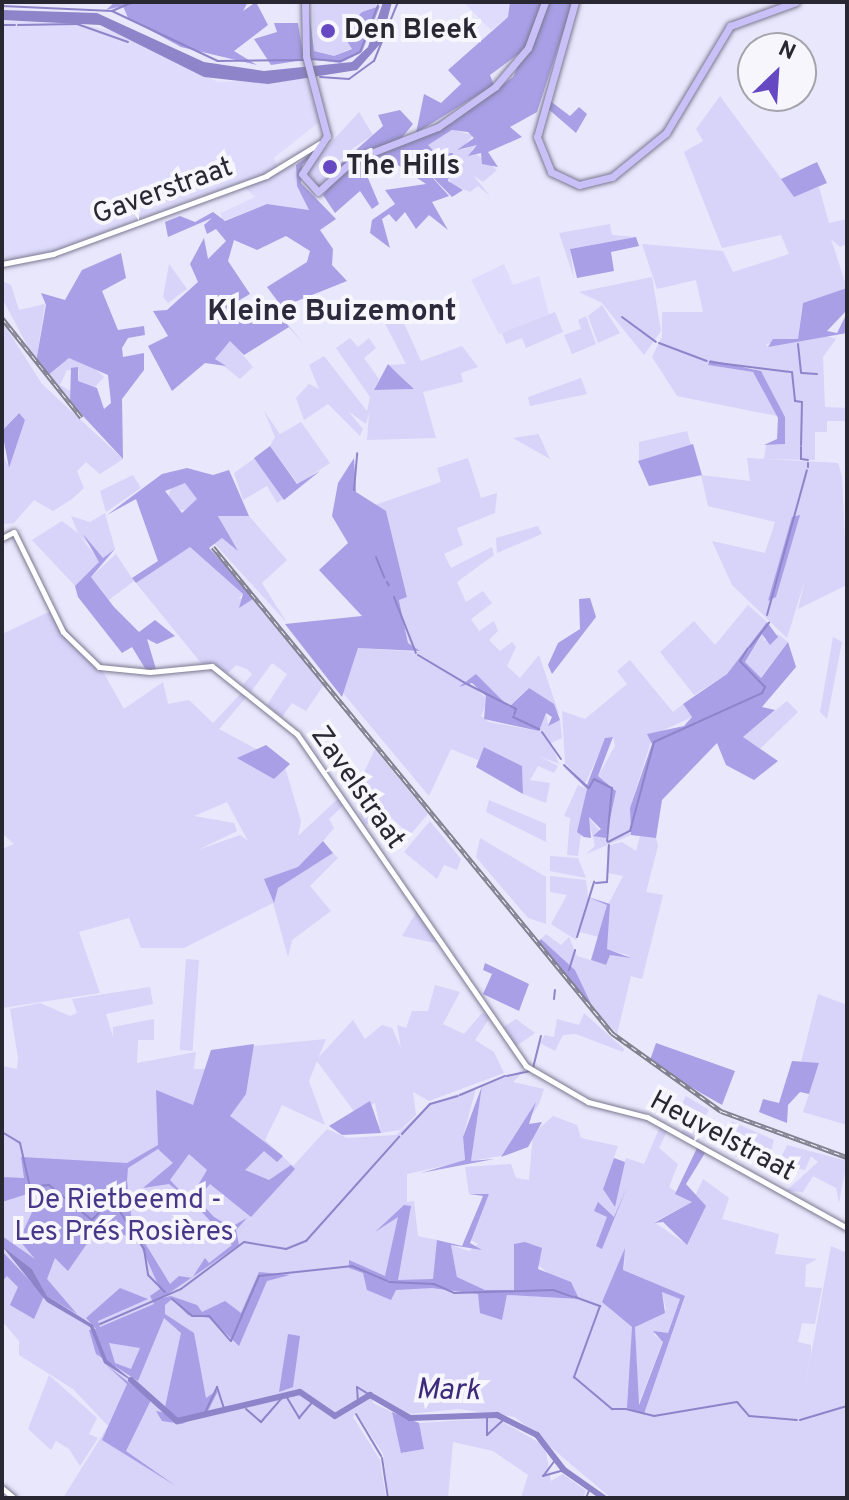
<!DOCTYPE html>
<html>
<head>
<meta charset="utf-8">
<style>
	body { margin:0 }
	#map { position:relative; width:849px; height:1500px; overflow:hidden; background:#e9e7fc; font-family:Overpass,sans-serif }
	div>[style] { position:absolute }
	.built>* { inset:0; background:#dedbfc }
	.green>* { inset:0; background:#d7d3f9; transform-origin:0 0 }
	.round { border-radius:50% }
	.forest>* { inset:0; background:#a89fe6 }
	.water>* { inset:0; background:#8e84c9 }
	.stream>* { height:2px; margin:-1px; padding:0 1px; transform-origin:1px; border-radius:1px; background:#8e84c9 }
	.river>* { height:6px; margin:-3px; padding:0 3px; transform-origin:3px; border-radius:3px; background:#8e84c9 }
	.roads { filter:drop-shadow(0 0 2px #7a788f) drop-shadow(0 0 2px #7a788f) }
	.minor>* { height:5px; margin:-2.5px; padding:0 2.5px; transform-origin:2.5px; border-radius:2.5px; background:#fff }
	.major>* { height:7px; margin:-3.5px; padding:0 3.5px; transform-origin:3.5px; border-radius:3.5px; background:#c8c0f7 }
	.rail>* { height:5px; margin-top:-2.5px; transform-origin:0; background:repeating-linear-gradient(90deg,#f7f6fc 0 6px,#828190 0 12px); box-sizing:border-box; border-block:2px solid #828190 }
	.dots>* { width:22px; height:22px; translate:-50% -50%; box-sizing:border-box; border:4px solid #f7f6fc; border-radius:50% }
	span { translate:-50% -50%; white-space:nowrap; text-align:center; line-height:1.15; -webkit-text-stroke:8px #f7f6fc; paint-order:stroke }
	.poi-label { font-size:28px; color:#292832; font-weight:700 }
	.left { translate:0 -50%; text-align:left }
	.street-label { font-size:28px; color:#292832 }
	.park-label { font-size:28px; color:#493789 }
	.neighbourhood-label { font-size:30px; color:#2d2a3e; font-weight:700 }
	.water-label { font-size:30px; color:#3e2a7b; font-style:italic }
	.frame { position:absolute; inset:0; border:4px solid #292832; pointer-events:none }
	.north { position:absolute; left:737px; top:32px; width:80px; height:80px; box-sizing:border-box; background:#f7f6fc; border:2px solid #a5a4ab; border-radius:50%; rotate:25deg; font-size:22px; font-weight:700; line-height:32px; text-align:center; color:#292832 }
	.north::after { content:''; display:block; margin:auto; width:28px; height:36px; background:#6649c2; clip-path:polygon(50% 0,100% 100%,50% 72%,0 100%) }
</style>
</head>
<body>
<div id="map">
	<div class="built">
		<div style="clip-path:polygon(463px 2px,510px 2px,509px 16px,491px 30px)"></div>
		<div style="clip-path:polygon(58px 20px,113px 31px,218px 82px,306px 78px,319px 122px,274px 158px,278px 169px,52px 252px,2px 262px,2px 22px)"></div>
		<div style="clip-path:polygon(296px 165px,297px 186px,310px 210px,267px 204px,222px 221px,221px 213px,255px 197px,244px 187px)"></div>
		<div style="clip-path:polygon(504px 264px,513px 285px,539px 276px,549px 314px,499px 334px,471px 280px)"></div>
	</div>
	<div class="green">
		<div style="clip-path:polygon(313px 2px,377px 2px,374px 13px,346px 29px,352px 48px,334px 56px,314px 51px)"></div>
		<div style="clip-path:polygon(720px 96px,794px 196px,819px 187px,829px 223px,847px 219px,847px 244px,840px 247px,831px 239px,847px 288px,802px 306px,798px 340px,766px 344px,768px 347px,821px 334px,836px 339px,823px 357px,825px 407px,847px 408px,847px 421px,827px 421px,827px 432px,815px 432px,815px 460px,764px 459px,766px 445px,785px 444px,785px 417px,753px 366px,708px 365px,753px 372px,777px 416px,677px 396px,652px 357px,662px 337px,662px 312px,703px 312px,696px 280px,657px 289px,642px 244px,723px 251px,733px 272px,789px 254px,781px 235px,722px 248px,684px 152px,703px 141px,696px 129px)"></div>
		<div style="clip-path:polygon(359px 112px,373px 135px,346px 153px,318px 189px,307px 169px)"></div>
		<div style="clip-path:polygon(453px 130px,473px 135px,461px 150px,477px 145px,471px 150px,497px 170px,483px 182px,473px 175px,490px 196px,478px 186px,470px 192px,451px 184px,441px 155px,427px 145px)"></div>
		<div style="clip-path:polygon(610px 224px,612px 235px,636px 237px,570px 249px,574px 278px,559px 233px)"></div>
		<div style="clip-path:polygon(169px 264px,187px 289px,168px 303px,163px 297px)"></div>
		<div style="clip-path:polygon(652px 277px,661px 331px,644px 355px,602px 303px,579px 292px)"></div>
		<div style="clip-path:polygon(2px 281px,11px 285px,19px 310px,45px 304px,36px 362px,2px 298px)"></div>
		<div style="clip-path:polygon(602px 305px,620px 333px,598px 343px,588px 316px)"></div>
		<div style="clip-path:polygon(397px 308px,421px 361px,462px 346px,478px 367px,461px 373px,463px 382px,423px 392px,436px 438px,367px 440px,369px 413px,366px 424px,348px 411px,363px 429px,360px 436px,328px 404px,304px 420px,296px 398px,309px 384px,319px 389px,309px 365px,324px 356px,367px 411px,370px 397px,336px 348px,350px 338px,358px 347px,369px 338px,376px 348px,364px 358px,379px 379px,374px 390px,414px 389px,389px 365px,406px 364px,381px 316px)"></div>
		<div style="clip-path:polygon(555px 312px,563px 332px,526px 348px,522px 338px,506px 344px,502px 333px)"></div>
		<div style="clip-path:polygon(586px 316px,596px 344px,572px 354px,564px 335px,581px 329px,578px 320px)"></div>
		<div style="clip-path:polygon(2px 321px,42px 384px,123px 459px,100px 474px,86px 462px,77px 471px,84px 488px,72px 499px,53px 511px,34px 500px,14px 523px,2px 524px,2px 453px,9px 467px,25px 420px,18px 413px,2px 431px)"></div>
		<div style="clip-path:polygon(230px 340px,253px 367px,240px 379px,215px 359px)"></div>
		<div style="clip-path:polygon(69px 358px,86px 361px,104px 377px,95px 387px,78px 382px,79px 371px,67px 370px,60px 385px,74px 393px,70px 402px,47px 376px)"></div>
		<div style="clip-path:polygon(581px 378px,587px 394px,530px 406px,528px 397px)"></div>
		<div style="clip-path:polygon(264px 411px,280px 434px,301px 422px,330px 463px,298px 484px,270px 446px,275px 437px)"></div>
		<div style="clip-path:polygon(687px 431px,691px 445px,639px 461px,639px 442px)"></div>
		<div style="clip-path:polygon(539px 434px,539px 435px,550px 459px,513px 438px)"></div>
		<div style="clip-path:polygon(255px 458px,283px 499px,277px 503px,267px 486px,243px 500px,234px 473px)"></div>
		<div style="clip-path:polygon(468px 458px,481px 498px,497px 493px,495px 513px,457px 528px,463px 545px,444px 554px,451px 568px,492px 547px,494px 555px,457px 582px,466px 602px,483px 591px,492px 603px,471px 619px,479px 631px,494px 621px,498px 631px,489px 640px,500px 651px,512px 642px,516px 647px,507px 666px,520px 678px,539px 655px,559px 714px,528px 688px,509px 707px,476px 674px,469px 683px,488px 699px,481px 716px,489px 722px,539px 731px,546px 712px,548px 724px,560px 720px,562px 738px,551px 743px,559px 764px,539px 756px,558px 766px,554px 773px,538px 766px,530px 780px,550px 783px,546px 803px,523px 794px,522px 766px,485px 747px,478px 760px,451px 749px,429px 796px,343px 693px,358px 648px,420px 652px,409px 644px,399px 599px,407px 596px,386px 511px,372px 506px,441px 482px,437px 468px)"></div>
		<div style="clip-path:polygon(747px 458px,838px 463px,842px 476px,847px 585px,798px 609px,805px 580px,787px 638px,732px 585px,712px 541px,765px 553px,775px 522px,708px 506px,701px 475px,750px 481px)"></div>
		<div style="clip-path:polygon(133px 475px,141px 488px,106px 512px,100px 491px)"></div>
		<div class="round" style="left:169px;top:482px;width:28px;height:28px"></div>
		<div style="clip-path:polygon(105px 513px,115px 549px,103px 558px,80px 536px,100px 562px,75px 586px,32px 540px,62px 521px,78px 533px,71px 516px,90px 522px)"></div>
		<div style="clip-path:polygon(218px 515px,249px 516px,287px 560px,262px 583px,287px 623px,214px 543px,222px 538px,236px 549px)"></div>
		<div style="clip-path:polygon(538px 526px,542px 534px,497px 553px,496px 538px)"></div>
		<div style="clip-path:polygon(190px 547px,243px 594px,238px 599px,256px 597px,332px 694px,323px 686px,306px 711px,292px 703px,282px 717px,267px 705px,287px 674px,272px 663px,251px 692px,243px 685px,252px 674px,247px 669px,236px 665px,228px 673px,201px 663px,136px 583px)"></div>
		<div style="clip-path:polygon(116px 554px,134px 581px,109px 600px,91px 577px)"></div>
		<div style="clip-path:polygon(748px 605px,767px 622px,727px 674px,694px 695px,660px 652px,694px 621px,715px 645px)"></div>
		<div style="clip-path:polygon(evenodd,51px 611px,102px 670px,124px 709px,163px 682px,168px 704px,189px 700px,213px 723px,244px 690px,249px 694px,219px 729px,258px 750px,247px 759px,274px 779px,285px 767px,301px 821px,298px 836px,342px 795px,347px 802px,329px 819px,334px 828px,323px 841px,278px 888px,333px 853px,338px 858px,310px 886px,331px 911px,292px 940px,288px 957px,273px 903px,184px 948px,141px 948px,129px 918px,79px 932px,100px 993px,2px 1008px,2px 849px,14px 844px,2px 833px,2px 634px,51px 611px,227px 802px,248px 841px,240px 835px,198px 850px,237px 831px,234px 823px,194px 816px,227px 802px)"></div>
		<div style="clip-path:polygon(763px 634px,764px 641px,778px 634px,788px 642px,760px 678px,745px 662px)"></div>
		<div style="clip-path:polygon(833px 637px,842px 642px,827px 719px,820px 712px)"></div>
		<div style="clip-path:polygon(630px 660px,673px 712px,683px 704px,692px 717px,653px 735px,630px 808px,631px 835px,586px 854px,595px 846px,588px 817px,606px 838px,616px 791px,598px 776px,615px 746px,613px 737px,606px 738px,585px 784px,565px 763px,562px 711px,585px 719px,627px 684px,617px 671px)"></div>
		<div style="clip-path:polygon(787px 701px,798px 712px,760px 749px,743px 737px)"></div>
		<div style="clip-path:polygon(375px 749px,428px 814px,410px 835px,384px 811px,366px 825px,359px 814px,370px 791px,359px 783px)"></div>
		<div style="clip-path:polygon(578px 785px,587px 789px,578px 856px,567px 855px,570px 818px,564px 816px)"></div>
		<div style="clip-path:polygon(489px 800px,546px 824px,546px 842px,486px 812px)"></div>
		<div style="clip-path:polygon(430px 821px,461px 859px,457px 870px,444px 865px,437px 879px,404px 852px)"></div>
		<div style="clip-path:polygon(640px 836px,656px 838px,658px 846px,646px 892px,663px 895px,642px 979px,631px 976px,617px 1034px,595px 1012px,575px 970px,541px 939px,546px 934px,561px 945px,569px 937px,577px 956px,606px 965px,610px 955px,631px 956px,606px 949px,609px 903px,623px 876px,608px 873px,607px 846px,622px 842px,636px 851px)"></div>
		<div style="clip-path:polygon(480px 838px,546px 877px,546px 924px,528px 918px,476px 857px)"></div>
		<div style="clip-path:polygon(550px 856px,578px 858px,586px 878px,550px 871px)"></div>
		<div style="clip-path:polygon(550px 876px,586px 880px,588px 897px,607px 904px,599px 937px,580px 932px,576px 940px,551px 924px,567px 895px,550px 892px)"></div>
		<div style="clip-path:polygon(417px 911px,440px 944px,402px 936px)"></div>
		<div style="left:186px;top:959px;width:13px;height:91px;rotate:4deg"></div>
		<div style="clip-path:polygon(435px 985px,460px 992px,443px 1024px,464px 1034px,482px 1013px,491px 1016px,475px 1040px,494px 1052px,504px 1073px,429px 1101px,413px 1092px,416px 1115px,400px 1130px,381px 1133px,375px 1103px,356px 1114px,316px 1060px,353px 1020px,365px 1039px,382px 1025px,392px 1028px,401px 1048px,397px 1025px,406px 1028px,412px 1011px,428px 1011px)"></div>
		<div style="clip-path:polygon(evenodd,150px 987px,153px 1004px,106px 1014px,113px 1037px,113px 1027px,154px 1019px,154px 1040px,138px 1040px,137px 1063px,196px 1052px,194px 1069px,207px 1069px,211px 1050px,326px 1039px,309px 1081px,325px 1125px,282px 1105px,265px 1140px,293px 1166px,327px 1129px,347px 1138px,396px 1135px,431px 1103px,476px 1088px,463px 1137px,465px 1161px,407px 1174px,407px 1202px,414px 1201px,418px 1236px,437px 1240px,439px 1288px,478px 1294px,502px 1320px,507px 1295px,578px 1299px,514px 1244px,514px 1290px,485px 1290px,457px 1277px,451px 1245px,469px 1251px,478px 1244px,471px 1240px,489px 1194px,469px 1194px,465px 1167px,511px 1164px,516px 1178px,529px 1180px,533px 1134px,553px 1116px,577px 1125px,581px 1138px,618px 1146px,603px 1188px,615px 1187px,626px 1158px,644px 1164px,660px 1127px,667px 1131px,659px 1148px,678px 1164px,669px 1187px,692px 1202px,654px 1222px,686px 1244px,705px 1207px,693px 1200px,703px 1179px,729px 1198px,722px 1219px,779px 1234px,775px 1254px,817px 1259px,806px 1265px,805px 1287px,822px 1288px,815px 1324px,802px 1323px,798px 1342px,811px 1345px,811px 1354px,799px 1421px,831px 1246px,847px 1253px,847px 1498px,611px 1498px,515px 1417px,459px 1409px,410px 1414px,372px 1394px,373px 1403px,392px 1412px,402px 1453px,424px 1449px,419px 1423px,496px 1418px,545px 1446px,551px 1481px,563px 1474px,586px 1491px,583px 1498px,521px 1498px,528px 1475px,493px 1451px,453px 1442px,448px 1498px,389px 1498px,383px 1454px,356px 1412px,353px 1417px,380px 1460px,386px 1498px,63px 1498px,108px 1426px,73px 1389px,19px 1355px,19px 1341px,2px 1321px,2px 1066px,17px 1069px,18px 1058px,10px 1009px,40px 1003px,70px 1016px,77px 1013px,72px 999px,150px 987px,628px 1250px,623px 1270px,685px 1297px,644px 1414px,630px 1397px,632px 1327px,611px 1310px,628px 1250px)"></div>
		<div style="clip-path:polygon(818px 994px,847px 1005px,847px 1125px,803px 1112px,819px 1064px,801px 1062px)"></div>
		<div style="clip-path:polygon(584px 1013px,624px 1049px,623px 1052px,576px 1034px,563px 1035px,555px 1051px,540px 1043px,545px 1035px,554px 1037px,557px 1019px,579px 1025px)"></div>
		<div style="clip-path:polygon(516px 1019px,535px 1033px,515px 1047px,504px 1027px)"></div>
		<div style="clip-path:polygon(526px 1069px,513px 1082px,544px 1089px,539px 1104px,506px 1155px,471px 1161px,482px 1086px)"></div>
		<div style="clip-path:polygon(686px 1096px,709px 1110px,692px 1140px,681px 1133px,690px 1118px,678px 1111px)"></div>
		<div style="clip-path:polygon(731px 1121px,774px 1140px,769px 1158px,755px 1159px,760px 1149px,754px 1145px,745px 1152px,730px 1145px,737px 1130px)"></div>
		<div style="clip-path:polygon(787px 1145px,847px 1161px,839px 1203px,836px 1188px,813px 1176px,803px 1192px,786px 1191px,818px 1162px,811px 1156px,805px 1170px,778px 1164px)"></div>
		<div style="clip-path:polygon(662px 1292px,680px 1298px,668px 1333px,653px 1334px,663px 1341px,638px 1405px,635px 1326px,666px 1310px)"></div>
		<div style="clip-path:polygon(49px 1375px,97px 1418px,89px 1434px,98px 1438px,80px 1466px,69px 1449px,56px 1441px,51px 1450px,28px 1429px)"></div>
	</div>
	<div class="forest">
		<div style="clip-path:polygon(115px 2px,248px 2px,243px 11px,256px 2px,268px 25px,234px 51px,257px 65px,181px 47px,128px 18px,123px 6px,106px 10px)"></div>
		<div style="clip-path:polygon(308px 2px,314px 51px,334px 56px,352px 49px,342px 33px,362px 12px,380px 6px,362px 52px,340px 63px,310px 59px)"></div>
		<div style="clip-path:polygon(510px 2px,542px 2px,525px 49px,490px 75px,494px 85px,416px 133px,424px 94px,441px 103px,461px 84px,448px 70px,508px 17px)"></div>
		<div style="clip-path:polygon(548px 2px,573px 2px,537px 112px,510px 127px,522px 137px,488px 152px,498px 167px,482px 164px,481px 153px,468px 156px,477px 145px,457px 150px,474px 138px,468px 132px,452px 130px,428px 145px,437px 154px,453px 153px,448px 181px,463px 190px,452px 197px,423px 167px,449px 196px,432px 202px,448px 230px,429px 215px,416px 229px,405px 212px,396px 222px,389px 214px,382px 219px,390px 248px,370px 233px,372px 220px,395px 204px,385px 190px,426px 184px,398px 165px,365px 171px,379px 204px,372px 209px,360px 191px,335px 213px,323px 195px,344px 170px,329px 174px,383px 126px,378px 115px,400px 110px,413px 124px,396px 145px,452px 123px,513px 77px)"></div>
		<div style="clip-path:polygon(274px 23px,298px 23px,304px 60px,271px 65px,254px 39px,277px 32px)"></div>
		<div style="clip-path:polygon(549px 100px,570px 116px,579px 107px,587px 114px,576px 133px,546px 107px)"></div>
		<div style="clip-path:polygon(320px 147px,302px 165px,301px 183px,336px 219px,320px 230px,333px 249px,332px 265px,347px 281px,282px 307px,267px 287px,307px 262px,310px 251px,286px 236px,257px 250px,234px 240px,228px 261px,250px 294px,226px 308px,238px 320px,255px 308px,262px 315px,275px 310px,304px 344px,289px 327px,244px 355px,230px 341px,215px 359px,226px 366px,205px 363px,172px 391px,148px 346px,168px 336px,153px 311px,167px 310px,198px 282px,190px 264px,204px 238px,208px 259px,226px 241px,216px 229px,207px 234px,204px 225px,212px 218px,168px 237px,165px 222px,180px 216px,195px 222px,213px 212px,225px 221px,267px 204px,309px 210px,297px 186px,296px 165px)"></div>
		<div style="clip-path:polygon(817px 162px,827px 183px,794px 197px,781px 179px)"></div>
		<div style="clip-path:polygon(636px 237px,639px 246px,611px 252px,614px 271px,577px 278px,570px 249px)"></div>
		<div style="clip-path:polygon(121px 253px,126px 278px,102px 291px,118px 330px,144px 326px,145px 335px,128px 338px,122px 348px,123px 357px,144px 353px,144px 370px,122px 399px,123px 459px,70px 402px,71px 368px,78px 367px,78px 381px,97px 388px,104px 409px,111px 403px,108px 375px,69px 358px,47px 376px,36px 362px,46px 305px,41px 293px,65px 300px,82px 270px)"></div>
		<div style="clip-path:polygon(847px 288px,847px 310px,827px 331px,837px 333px,847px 313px,847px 333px,768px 347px,773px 339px,798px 339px,803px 303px)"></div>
		<div style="clip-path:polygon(710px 360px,761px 371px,785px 417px,785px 444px,764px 445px,777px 439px,778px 418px,753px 372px,708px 365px)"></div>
		<div style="clip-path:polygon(388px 364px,398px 374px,414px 389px,374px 390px)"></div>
		<div style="clip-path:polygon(19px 413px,25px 420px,9px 468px,2px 431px)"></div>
		<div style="clip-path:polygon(693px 444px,702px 475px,649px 486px,638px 461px)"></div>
		<div style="clip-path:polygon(270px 446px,297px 484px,320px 471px,284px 500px,254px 458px)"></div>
		<div style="clip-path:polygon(354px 458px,356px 492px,386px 511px,407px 597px,399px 600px,408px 643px,420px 651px,358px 648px,342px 697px,285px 624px,362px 616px,319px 570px,348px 543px,332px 516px,338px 483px)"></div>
		<div style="clip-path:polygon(evenodd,187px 468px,213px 475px,229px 470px,249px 516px,218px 516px,238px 551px,222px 538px,209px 548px,256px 597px,239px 608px,243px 594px,190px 547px,136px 583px,132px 578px,158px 561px,136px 499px,107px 515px,162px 474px,187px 468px,185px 483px,197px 499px,182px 513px,165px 491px,185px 483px)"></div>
		<div style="clip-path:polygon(800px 515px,776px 597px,768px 601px,792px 517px)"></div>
		<div style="clip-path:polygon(83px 534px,103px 558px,115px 549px,91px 577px,114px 607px,139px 632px,155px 620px,175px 636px,157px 644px,147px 639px,156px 669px,146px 670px,132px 647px,122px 653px,78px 597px,75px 586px,99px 562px)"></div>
		<div style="clip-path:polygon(590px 598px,596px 617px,552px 674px,548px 665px,558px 643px,580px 629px,579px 599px)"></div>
		<div style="clip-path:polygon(767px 622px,778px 637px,770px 645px,762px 634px,745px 662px,761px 678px,788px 642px,796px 667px,762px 707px,775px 710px,743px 737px,778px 761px,754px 780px,726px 765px,717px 743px,662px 800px,656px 838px,631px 835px,630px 808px,652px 744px,647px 734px,684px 726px,692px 717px,683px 704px,727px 674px)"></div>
		<div style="clip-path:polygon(476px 674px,509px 707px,529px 688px,554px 704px,560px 720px,548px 726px,552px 717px,546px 713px,539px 731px,484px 719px,486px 696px,472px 683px,459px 687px)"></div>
		<div style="clip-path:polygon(613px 737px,598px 776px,616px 791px,606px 838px,593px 836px,601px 829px,589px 817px,591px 838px,584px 837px,577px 832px,587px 789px,563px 766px,587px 785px,605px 738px)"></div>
		<div style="clip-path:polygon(266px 745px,290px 764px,274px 779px,237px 758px)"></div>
		<div style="clip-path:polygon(484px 747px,522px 766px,523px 794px,476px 767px)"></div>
		<div style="clip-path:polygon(323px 841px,333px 853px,278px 888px,274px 903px,264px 879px,298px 867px)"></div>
		<div style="clip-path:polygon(588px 897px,610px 904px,607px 949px,631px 958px,610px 955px,606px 965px,591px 960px,607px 905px)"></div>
		<div style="clip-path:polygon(541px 939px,575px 970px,595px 1012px,537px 943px)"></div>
		<div style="clip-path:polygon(485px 963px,529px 984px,519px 1011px,483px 994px,492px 974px,483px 970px)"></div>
		<div style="clip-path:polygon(656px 1043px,735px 1071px,722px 1105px,649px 1063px)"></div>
		<div style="clip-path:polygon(evenodd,254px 1044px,246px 1094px,230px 1116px,283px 1156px,277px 1162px,264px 1151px,245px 1170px,269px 1180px,291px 1165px,295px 1169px,251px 1217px,210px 1184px,197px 1199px,214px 1217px,231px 1227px,247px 1218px,236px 1230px,239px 1245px,162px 1298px,171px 1296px,197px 1305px,202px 1312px,225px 1301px,241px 1313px,259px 1272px,290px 1275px,267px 1281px,239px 1346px,210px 1318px,188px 1315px,172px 1299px,165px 1305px,165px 1314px,194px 1333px,206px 1398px,219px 1389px,208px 1411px,182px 1424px,162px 1421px,156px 1411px,171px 1414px,165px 1407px,181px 1333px,164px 1318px,138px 1381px,96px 1354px,89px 1330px,96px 1329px,86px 1318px,120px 1288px,148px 1299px,98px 1321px,100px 1327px,154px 1304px,150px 1296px,160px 1289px,139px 1242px,122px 1234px,116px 1219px,101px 1240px,104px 1219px,68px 1271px,55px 1258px,47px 1279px,77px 1314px,47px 1296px,32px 1269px,2px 1246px,2px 1236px,35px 1259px,19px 1240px,43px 1189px,2px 1202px,2px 1177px,24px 1178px,21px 1157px,127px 1163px,158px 1145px,156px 1090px,193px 1105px,211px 1050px,254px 1044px,158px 1149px,173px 1163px,143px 1188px,169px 1184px,186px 1197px,170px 1180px,189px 1154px,207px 1170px,190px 1199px,232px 1245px,209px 1263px,205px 1258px,192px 1278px,179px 1276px,170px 1284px,132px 1222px,127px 1181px,128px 1168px,158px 1149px,254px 1044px,109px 1343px,140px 1348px,131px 1369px,115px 1363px,109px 1343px)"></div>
		<div style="clip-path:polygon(792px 1061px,819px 1063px,809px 1094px,800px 1092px,788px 1105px,787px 1123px,759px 1112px,763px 1099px,779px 1103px)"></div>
		<div style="clip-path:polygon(482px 1086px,471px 1161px,494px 1159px,421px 1173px,465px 1160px,463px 1137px)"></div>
		<div style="clip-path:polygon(370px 1101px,381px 1133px,342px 1135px,329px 1126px)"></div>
		<div style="clip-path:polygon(536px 1102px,529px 1124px,542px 1122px,528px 1147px,501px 1157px)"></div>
		<div style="clip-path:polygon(697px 1148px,705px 1153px,686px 1184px,706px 1206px,687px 1245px,663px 1222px,654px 1223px,692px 1202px,675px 1194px)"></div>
		<div style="clip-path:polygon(614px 1158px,625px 1162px,615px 1207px,603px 1189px)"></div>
		<div style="clip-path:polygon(627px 1187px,602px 1249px,596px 1246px,607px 1217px,594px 1211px,598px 1202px,614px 1217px)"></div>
		<div style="clip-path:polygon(469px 1194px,489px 1194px,470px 1243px,482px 1250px,451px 1245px,457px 1277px,485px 1290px,514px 1290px,514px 1244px,525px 1242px,542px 1248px,538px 1269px,571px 1282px,579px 1299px,507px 1295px,502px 1320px,480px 1313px,478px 1294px,432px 1288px,396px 1290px,391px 1300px,367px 1290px,363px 1273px,349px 1268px,349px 1260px,385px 1276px,398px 1217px,375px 1232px,404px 1205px,411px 1206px,398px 1280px,433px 1279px,437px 1240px,462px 1246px,483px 1196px)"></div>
		<div style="clip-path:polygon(evenodd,625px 1248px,623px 1270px,685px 1296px,644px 1414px,627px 1408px,632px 1327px,602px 1302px,625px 1248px,662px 1292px,680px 1299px,668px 1333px,653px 1331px,663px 1342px,639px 1405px,635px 1327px,665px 1313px,662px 1292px)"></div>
		<div style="clip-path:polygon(2px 1251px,44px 1296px,34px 1319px,10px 1305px,18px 1287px,7px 1276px,2px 1281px)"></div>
		<div style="clip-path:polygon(288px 1334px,300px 1336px,293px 1387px,279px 1392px)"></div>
		<div style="clip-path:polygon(104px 1363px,151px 1400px,126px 1451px,176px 1486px,102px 1440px,127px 1384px)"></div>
		<div style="clip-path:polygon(392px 1412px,419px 1423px,424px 1449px,401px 1453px)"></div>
	</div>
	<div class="water">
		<div style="clip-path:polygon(383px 2px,392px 2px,381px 43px,357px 70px,268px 84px,204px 77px,100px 25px,2px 20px,2px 10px,97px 13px,204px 62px,264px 71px,352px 62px,368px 47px)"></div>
		<div style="clip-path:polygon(2px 1246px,32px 1269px,47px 1296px,93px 1325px,107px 1360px,138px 1385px,104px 1363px,90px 1327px,47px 1302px)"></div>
	</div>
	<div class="stream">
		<div style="left:2px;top:6px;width:110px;rotate:2.6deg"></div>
		<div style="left:112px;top:11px;width:117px;rotate:25.3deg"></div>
		<div style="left:218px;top:61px;width:86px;rotate:-0.7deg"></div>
		<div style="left:112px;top:11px;width:23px;rotate:-23deg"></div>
		<div style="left:2px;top:25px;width:13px"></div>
		<div style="left:18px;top:25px;width:59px;rotate:-1deg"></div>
		<div style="left:77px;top:24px;width:54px;rotate:19.4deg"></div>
		<div style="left:310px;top:59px;width:31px;rotate:4deg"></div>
		<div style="left:341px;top:61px;width:21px;rotate:-25deg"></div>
		<div style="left:360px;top:52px;width:50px;rotate:-69deg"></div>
		<div style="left:320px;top:77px;width:29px;rotate:4deg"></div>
		<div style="left:349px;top:79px;width:31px;rotate:-36deg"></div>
		<div style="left:374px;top:61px;width:64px;rotate:-67.9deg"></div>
		<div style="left:622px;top:317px;width:42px;rotate:36.3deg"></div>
		<div style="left:659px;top:343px;width:51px;rotate:20.6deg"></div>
		<div style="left:798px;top:344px;width:29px;rotate:84deg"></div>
		<div style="left:710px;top:362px;width:81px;rotate:7.1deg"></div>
		<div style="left:792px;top:372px;width:29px;rotate:84deg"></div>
		<div style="left:795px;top:401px;width:7px;rotate:8deg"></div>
		<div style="left:802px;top:402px;width:43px;rotate:91.3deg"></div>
		<div style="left:802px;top:373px;width:15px;rotate:4deg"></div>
		<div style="left:801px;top:447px;width:12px;rotate:90deg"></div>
		<div style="left:801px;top:459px;width:7px;rotate:8deg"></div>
		<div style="left:808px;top:467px;width:4px;rotate:-90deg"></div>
		<div style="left:354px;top:490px;width:37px;rotate:-85deg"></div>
		<div style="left:376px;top:557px;width:22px;rotate:68deg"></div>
		<div style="left:387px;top:582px;width:4px;rotate:63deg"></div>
		<div style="left:394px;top:597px;width:60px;rotate:68.6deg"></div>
		<div style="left:767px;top:615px;width:150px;rotate:-74.6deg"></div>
		<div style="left:750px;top:647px;width:31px;rotate:-52deg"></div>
		<div style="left:418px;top:655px;width:55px;rotate:30.8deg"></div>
		<div style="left:467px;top:684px;width:55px;rotate:27deg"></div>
		<div style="left:516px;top:709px;width:6px;rotate:108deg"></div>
		<div style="left:513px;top:717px;width:29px;rotate:25deg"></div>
		<div style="left:542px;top:732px;width:33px;rotate:55deg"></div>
		<div style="left:564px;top:765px;width:34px;rotate:43deg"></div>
		<div style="left:589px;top:788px;width:10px;rotate:-61deg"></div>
		<div style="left:594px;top:779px;width:20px;rotate:27deg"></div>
		<div style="left:612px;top:788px;width:53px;rotate:95.4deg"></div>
		<div style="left:608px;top:842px;width:25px;rotate:-27deg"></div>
		<div style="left:630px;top:831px;width:92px;rotate:-74.9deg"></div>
		<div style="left:654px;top:742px;width:119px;rotate:-24.4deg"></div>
		<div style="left:762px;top:693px;width:7px;rotate:-63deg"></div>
		<div style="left:765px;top:687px;width:36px;rotate:-134deg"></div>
		<div style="left:740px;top:661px;width:15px;rotate:-58deg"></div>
		<div style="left:596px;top:883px;width:11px;rotate:-5deg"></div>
		<div style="left:607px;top:882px;width:37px;rotate:-87deg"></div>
		<div style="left:577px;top:937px;width:58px;rotate:-72.8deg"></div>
		<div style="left:569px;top:970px;width:21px;rotate:-73deg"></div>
		<div style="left:554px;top:999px;width:9px;rotate:-84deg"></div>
		<div style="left:533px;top:1068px;width:33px;rotate:-76deg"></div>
		<div style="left:507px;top:1076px;width:24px;rotate:-12deg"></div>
		<div style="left:460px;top:1095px;width:49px;rotate:-22.9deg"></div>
		<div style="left:2px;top:1132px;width:21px;rotate:31deg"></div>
		<div style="left:20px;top:1143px;width:45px;rotate:77.2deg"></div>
		<div style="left:30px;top:1187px;width:19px;rotate:-6deg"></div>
		<div style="left:49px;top:1185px;width:55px;rotate:39.1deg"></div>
		<div style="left:92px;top:1220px;width:19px;rotate:-47deg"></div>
		<div style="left:105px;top:1206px;width:12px;rotate:5deg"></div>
		<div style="left:117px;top:1207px;width:50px;rotate:57.3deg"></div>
		<div style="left:144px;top:1249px;width:26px;rotate:81deg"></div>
		<div style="left:148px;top:1275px;width:24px;rotate:45deg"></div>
		<div style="left:402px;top:1134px;width:41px;rotate:-47deg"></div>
		<div style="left:430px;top:1104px;width:29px;rotate:-16deg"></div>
		<div style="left:389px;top:1282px;width:45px;rotate:2.5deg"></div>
		<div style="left:434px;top:1284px;width:22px;rotate:24deg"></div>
		<div style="left:454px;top:1293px;width:99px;rotate:-1.7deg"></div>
		<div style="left:553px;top:1290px;width:21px;rotate:19deg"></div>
		<div style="left:575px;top:1297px;width:27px;rotate:20deg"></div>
		<div style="left:600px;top:1306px;width:76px;rotate:110.1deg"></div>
		<div style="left:574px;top:1377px;width:50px;rotate:40.1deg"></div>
		<div style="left:612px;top:1409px;width:13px"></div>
		<div style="left:172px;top:1299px;width:26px;rotate:40deg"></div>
		<div style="left:192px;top:1316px;width:17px"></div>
		<div style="left:209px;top:1316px;width:33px;rotate:49deg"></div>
		<div style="left:231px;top:1341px;width:71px;rotate:-66.7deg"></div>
		<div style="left:259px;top:1276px;width:94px;rotate:-6.1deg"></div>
		<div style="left:352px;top:1266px;width:38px;rotate:23deg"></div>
		<div style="left:100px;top:1324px;width:88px;rotate:-23.4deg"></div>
		<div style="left:181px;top:1289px;width:79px;rotate:-36.7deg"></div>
		<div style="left:244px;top:1242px;width:43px;rotate:9.5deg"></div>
		<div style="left:286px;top:1249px;width:22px;rotate:-22deg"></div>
		<div style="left:306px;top:1241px;width:140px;rotate:-48.2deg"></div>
		<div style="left:286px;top:1396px;width:26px;rotate:59deg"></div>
		<div style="left:299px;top:1418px;width:23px;rotate:-50deg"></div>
		<div style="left:358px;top:1402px;width:15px;rotate:-94deg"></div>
		<div style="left:357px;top:1387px;width:15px;rotate:32deg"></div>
		<div style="left:246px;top:1409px;width:20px;rotate:41deg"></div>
		<div style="left:261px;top:1422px;width:32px;rotate:-49deg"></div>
		<div style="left:626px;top:1409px;width:29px;rotate:14deg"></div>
		<div style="left:654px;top:1416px;width:84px;rotate:-9.6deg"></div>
		<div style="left:737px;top:1402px;width:18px;rotate:49deg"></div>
		<div style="left:749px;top:1416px;width:48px;rotate:4.8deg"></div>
		<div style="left:356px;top:1414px;width:49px;rotate:59.2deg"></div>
		<div style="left:487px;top:1414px;width:21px;rotate:90deg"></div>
		<div style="left:487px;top:1435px;width:25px;rotate:-43deg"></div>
		<div style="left:204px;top:1415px;width:31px;rotate:-65deg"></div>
		<div style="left:217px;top:1387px;width:25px;rotate:72deg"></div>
		<div style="left:800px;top:1420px;width:49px;rotate:-16.6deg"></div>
		<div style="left:382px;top:1458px;width:40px;rotate:81.5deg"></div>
		<div style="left:556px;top:1459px;width:21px;rotate:127deg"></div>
		<div style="left:543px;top:1476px;width:22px;rotate:-16deg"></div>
		<div style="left:586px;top:1498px;width:11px;rotate:-68deg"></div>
	</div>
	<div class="river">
		<div style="left:131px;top:1380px;width:62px;rotate:41.7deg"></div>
		<div style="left:177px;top:1421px;width:126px;rotate:-13.3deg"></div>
		<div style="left:300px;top:1392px;width:42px;rotate:34.4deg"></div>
		<div style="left:335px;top:1416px;width:41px;rotate:-31deg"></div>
		<div style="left:370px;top:1395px;width:46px;rotate:29.9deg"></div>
		<div style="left:410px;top:1418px;width:87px;rotate:-2deg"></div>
		<div style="left:497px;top:1415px;width:45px;rotate:26.6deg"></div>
		<div style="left:537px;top:1435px;width:44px;rotate:52.4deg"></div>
		<div style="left:564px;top:1470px;width:49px;rotate:35deg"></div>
	</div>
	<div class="roads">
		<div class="minor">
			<div style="left:2px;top:264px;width:52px;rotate:-11.1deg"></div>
			<div style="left:53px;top:254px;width:227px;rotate:-20.1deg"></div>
			<div style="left:266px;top:176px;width:63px;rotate:-31.4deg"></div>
			<div style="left:2px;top:538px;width:13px;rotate:-27deg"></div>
			<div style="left:14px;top:532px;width:111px;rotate:63.9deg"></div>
			<div style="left:63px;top:632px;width:50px;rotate:44.2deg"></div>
			<div style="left:99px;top:667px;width:51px;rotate:5.6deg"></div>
			<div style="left:150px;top:672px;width:62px;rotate:-5.5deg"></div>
			<div style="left:212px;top:666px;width:109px;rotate:38.7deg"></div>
			<div style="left:297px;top:734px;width:403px;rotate:55.4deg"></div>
			<div style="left:526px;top:1066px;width:72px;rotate:30.1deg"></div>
			<div style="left:588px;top:1102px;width:61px;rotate:14.3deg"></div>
			<div style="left:647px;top:1117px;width:229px;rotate:29deg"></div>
			<div style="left:2px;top:1488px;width:16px;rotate:40deg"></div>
		</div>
		<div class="major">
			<div style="left:305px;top:2px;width:54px;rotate:88.9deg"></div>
			<div style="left:306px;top:56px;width:83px;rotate:75.3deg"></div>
			<div style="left:327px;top:136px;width:45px;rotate:123.3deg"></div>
			<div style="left:302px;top:174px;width:24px;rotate:48deg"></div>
			<div style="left:318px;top:192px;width:47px;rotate:-42.4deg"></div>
			<div style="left:353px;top:160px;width:91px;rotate:-21.2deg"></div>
			<div style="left:438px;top:127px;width:70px;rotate:-35.1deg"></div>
			<div style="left:495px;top:87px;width:51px;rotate:-49.8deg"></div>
			<div style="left:528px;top:48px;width:49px;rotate:-69.7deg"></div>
			<div style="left:575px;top:2px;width:140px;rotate:105.7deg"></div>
			<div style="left:537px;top:137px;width:38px;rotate:68deg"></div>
			<div style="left:551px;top:172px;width:31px;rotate:25deg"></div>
			<div style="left:579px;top:185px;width:34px;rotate:-14deg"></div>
			<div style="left:612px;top:177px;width:70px;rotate:-39.2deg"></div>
			<div style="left:666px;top:133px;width:125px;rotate:-59.1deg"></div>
			<div style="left:730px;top:26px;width:70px;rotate:-20deg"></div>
		</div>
	</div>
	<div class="rail">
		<div style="left:2px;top:318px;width:127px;rotate:51.4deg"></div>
		<div style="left:213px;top:547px;width:629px;rotate:50.61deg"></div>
		<div style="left:612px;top:1033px;width:134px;rotate:35.6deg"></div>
		<div style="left:721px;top:1111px;width:134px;rotate:20.1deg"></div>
	</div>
	<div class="dots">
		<div style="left:328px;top:31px;background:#6649c2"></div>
		<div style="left:330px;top:167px;background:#6649c2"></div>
	</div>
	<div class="poi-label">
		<span class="left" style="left:344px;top:31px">Den Bleek</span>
		<span class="left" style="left:346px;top:167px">The Hills</span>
	</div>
	<div class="street-label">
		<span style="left:163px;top:192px;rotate:-20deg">Gaverstraat</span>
		<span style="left:357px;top:788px;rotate:55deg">Zavelstraat</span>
		<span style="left:722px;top:1137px;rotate:28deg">Heuvelstraat</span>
	</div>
	<div class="park-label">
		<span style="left:124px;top:1217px">De Rietbeemd -<br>Les Prés Rosières</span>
	</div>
	<div class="neighbourhood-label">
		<span style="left:332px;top:313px">Kleine Buizemont</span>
	</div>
	<div class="water-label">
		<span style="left:448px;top:1392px;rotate:1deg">Mark</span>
	</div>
	<div class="frame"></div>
	<div class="north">N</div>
</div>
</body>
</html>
